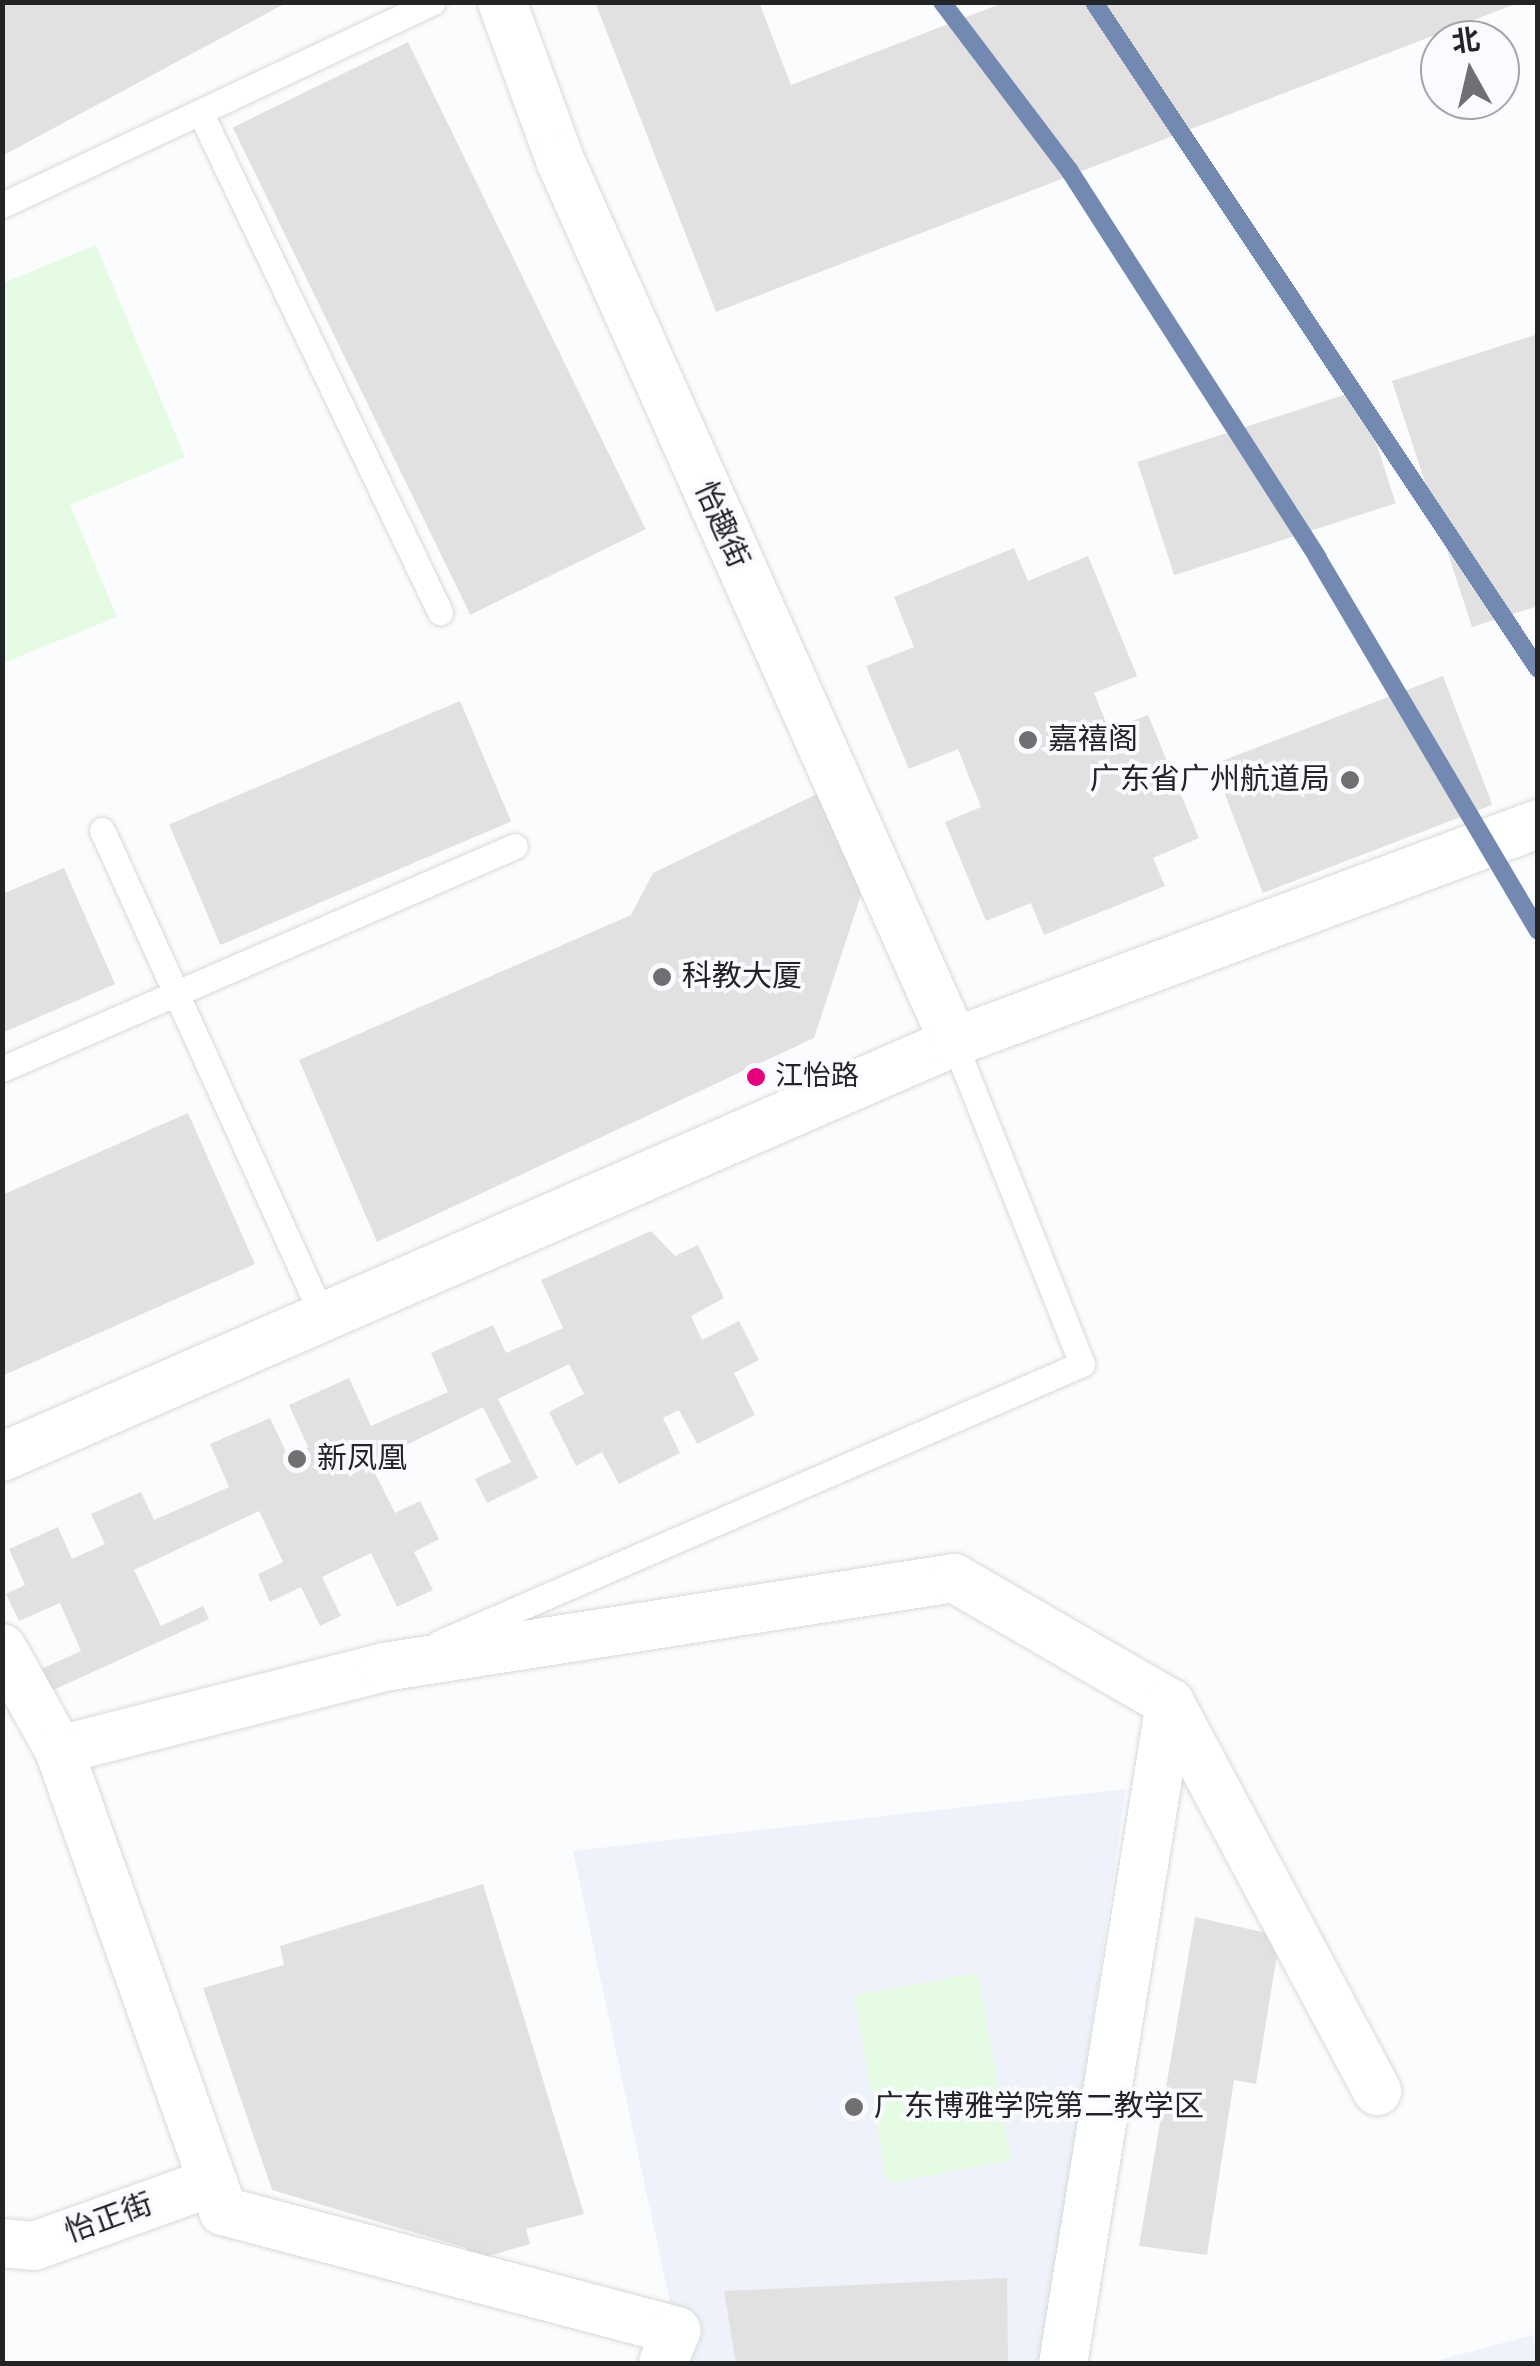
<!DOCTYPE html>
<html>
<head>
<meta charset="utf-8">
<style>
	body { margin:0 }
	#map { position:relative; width:1540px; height:2366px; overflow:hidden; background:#fbfcfd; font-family:"Sofia Sans Condensed","Noto Sans SC",sans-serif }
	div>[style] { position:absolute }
	.built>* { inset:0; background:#eff2fa }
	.green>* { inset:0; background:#e6fbe3; transform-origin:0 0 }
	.building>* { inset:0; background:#e2e1e2; transform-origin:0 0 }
	.roads { filter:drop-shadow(0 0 2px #d8d9da) drop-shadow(0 0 2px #d8d9da) }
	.service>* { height:25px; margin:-12.5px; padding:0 12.5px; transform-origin:12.5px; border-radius:12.5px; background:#feffff }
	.minor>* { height:48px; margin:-24px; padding:0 24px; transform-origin:24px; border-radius:24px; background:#feffff }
	.metro-1>* { height:18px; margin:-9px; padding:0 9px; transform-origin:9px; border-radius:9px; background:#7389b2 }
	.dots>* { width:28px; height:28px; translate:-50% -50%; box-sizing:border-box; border:5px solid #fafbfe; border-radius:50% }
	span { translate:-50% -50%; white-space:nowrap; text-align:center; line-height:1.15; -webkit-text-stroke:8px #fafbfe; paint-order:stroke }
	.bus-label { font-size:28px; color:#232426 }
	.left { translate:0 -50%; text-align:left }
	.street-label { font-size:30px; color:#232426 }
	.poi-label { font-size:30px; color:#232426 }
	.right { translate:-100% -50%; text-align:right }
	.frame { position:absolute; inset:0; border:5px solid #232426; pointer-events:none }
	.north { position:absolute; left:1420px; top:20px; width:100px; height:100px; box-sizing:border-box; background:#fafbfe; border:2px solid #a4a5a8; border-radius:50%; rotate:352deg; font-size:28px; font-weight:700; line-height:40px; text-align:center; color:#232426 }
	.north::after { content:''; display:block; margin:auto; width:35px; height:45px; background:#6f7071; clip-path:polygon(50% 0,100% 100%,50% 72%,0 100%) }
</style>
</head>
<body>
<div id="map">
	<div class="built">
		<div style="clip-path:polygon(1126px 1789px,1043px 2363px,683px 2363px,573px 1851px)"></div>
		<div style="clip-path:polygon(1533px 2335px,1537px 2363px,1428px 2363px)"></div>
	</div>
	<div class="green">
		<div style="clip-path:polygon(96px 245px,185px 457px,70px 505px,117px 617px,3px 663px,3px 283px)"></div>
		<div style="left:978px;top:1973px;width:191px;height:126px;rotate:80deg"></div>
	</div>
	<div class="building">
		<div style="clip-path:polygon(2px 2px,288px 2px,2px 156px)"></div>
		<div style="clip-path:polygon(595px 2px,759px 2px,791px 85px,1005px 2px,1518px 3px,716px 312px)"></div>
		<div style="left:408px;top:42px;width:542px;height:195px;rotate:64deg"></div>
		<div style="clip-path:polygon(1538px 334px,1538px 606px,1472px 627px,1392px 381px)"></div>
		<div style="left:1359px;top:390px;width:119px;height:233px;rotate:72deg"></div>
		<div style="clip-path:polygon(1014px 548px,1028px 581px,1088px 556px,1137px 676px,1094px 693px,1109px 730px,1148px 715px,1199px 838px,1153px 858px,1165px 886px,1044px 935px,1031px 903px,986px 921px,945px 822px,981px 807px,958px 749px,909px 769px,866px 666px,914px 647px,894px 597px)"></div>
		<div style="left:1443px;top:676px;width:138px;height:246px;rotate:69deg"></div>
		<div style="left:460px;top:701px;width:131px;height:316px;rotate:67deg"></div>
		<div style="clip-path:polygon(819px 793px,864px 886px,814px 1038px,377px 1242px,299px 1060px,631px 915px,653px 873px)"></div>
		<div style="clip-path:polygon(64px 868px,115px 984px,2px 1033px,2px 894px)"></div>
		<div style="clip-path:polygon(188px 1113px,255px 1264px,2px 1376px,2px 1195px)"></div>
		<div style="clip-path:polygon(651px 1231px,675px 1256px,698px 1245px,724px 1298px,691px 1316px,702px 1340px,739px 1321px,759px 1360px,734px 1373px,755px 1415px,697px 1444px,679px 1410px,663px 1418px,680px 1453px,619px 1484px,602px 1452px,576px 1466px,549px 1412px,584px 1394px,569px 1364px,498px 1399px,538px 1478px,487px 1503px,475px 1479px,511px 1462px,483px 1407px,370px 1463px,395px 1513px,420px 1501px,439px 1539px,414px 1552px,433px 1590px,397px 1607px,371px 1553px,322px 1577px,341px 1616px,320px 1626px,301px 1587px,270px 1602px,258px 1574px,283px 1562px,259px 1511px,134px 1570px,161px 1626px,203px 1606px,209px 1619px,51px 1691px,41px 1669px,81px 1651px,60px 1603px,19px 1621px,6px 1594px,25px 1585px,9px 1549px,58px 1527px,72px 1559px,105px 1544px,91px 1514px,141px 1492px,154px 1520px,229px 1487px,210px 1444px,270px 1418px,288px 1456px,308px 1447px,289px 1405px,349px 1378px,371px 1426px,448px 1392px,431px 1353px,493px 1325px,506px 1353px,563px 1328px,541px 1280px)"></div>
		<div style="clip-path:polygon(483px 1884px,584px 2214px,526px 2229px,530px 2244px,471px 2261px,466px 2248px,272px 2190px,203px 1988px,284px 1965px,280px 1946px)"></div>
		<div style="clip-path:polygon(1195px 1917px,1280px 1936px,1256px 2084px,1234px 2080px,1207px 2255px,1139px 2246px)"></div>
		<div style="clip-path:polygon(1007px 2278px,1008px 2364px,736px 2364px,724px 2291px)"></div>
	</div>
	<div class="roads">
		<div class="service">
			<div style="left:200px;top:112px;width:555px;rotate:64.36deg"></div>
			<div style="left:2px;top:205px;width:476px;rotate:-25.2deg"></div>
			<div style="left:102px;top:830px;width:535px;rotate:65.59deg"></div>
			<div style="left:2px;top:1069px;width:559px;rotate:-23.49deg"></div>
			<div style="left:439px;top:1643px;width:701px;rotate:-23.46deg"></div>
			<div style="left:1082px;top:1364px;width:347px;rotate:-111.7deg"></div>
		</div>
		<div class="minor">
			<div style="left:502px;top:2px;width:168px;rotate:69.8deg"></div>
			<div style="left:560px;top:160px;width:966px;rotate:65.93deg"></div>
			<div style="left:2px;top:1457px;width:1039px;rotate:-23.55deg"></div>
			<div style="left:954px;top:1042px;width:623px;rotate:-20.47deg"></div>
			<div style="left:2px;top:1648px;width:117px;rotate:60.8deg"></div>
			<div style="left:59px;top:1750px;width:335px;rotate:-14.3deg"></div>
			<div style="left:384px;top:1667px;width:577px;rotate:-8.87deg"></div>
			<div style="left:954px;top:1578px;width:250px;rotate:30.1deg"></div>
			<div style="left:1170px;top:1703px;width:440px;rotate:61.9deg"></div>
			<div style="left:59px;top:1750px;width:489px;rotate:70.4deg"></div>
			<div style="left:223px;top:2211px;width:469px;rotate:14.8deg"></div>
			<div style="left:676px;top:2331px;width:35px;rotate:112deg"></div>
			<div style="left:2px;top:2243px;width:32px;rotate:5deg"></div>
			<div style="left:34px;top:2246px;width:190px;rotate:-19.7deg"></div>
			<div style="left:1063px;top:2364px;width:670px;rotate:-80.8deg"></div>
		</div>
	</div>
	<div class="metro-1">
		<div style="left:942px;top:2px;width:211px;rotate:52.9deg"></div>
		<div style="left:1069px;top:170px;width:460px;rotate:57.3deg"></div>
		<div style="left:1317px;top:557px;width:434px;rotate:59.4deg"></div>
		<div style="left:1094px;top:2px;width:801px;rotate:56.35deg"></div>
	</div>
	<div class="dots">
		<div style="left:1028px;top:740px;background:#6f7071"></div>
		<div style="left:1350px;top:780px;background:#6f7071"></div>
		<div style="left:662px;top:977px;background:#6f7071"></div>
		<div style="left:756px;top:1077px;background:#e5007d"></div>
		<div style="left:297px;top:1459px;background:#6f7071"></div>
		<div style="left:854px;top:2107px;background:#6f7071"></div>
	</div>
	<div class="bus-label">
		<span class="left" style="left:775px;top:1077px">江怡路</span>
	</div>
	<div class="street-label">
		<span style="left:721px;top:525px;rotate:66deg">怡趣街</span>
		<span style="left:109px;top:2219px;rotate:-20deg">怡正街</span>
	</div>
	<div class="poi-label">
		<span class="left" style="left:1048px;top:740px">嘉禧阁</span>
		<span class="right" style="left:1330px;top:780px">广东省广州航道局</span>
		<span class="left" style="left:682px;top:977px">科教大厦</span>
		<span class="left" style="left:317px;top:1459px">新凤凰</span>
		<span class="left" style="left:874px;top:2107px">广东博雅学院第二教学区</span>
	</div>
	<div class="frame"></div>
	<div class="north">北</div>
</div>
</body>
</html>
